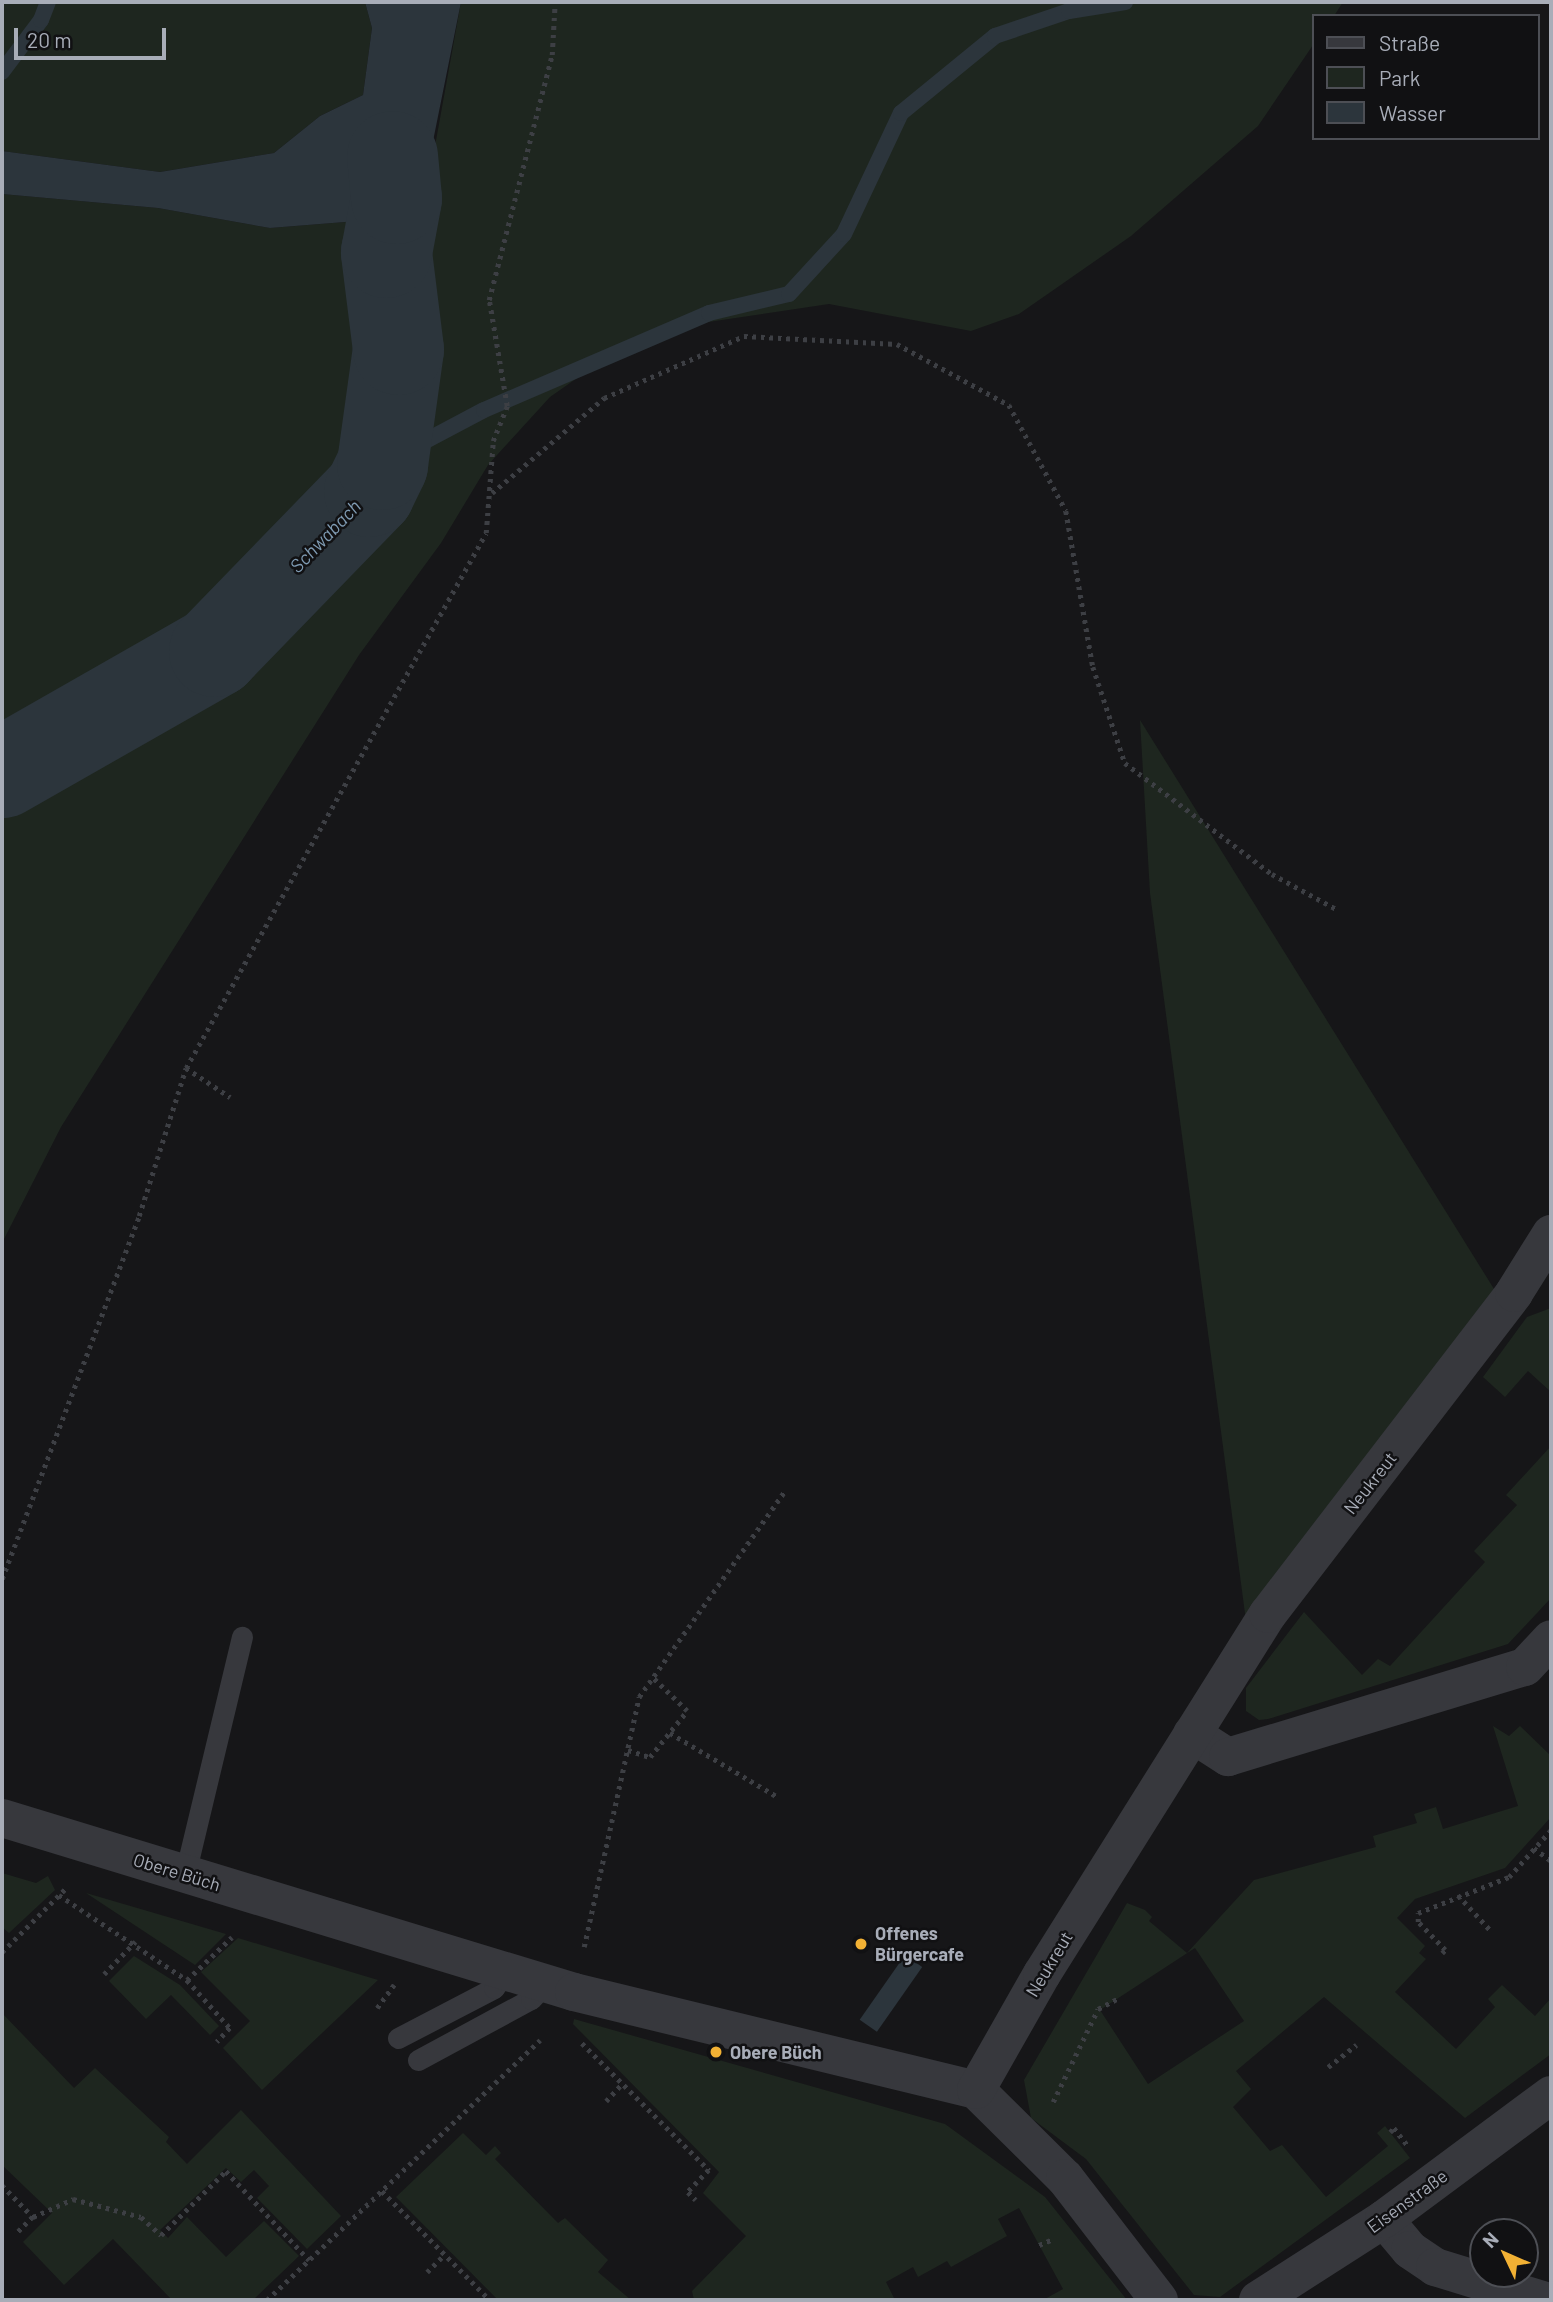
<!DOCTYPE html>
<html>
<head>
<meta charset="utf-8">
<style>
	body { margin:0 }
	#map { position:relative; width:1553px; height:2302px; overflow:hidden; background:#161618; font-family:Barlow,sans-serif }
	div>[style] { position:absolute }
	.green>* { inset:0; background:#1e261f }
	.water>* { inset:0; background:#2c353c; transform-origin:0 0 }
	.stream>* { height:16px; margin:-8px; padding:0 8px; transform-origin:8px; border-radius:8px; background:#2c353c }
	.river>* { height:91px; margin:-45.5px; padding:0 45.5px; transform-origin:45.5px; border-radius:45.5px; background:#2c353c }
	.path>* { height:4.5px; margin-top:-2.25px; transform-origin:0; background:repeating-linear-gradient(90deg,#3d3f44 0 3.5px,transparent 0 8.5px) }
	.lane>* { height:21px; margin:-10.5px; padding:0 10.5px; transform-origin:10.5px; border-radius:10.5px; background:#37383d }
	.street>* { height:38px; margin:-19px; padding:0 19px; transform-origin:19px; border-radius:19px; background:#37383d }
	.dots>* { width:19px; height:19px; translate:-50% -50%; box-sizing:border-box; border:4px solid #111113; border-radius:50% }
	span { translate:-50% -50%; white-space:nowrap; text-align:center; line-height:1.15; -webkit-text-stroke:5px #111113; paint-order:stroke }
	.street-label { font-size:18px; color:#a8adb8 }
	.poi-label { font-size:18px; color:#a8adb8; font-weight:700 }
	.left { translate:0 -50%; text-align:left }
	.water-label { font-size:19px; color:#7f9bb3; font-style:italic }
	.frame { position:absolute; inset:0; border:4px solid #a8adb8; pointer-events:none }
	.legend { position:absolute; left:1312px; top:14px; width:228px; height:126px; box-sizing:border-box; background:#111113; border:2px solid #4d4f55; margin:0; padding:9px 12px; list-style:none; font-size:21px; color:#a8adb8 }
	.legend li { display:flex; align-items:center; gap:14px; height:35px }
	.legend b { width:35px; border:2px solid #4d4f55 }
	.north { position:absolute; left:1469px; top:2218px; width:70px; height:70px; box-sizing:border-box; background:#111113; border:2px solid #4d4f55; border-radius:50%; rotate:314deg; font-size:19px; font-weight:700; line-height:28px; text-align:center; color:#a8adb8 }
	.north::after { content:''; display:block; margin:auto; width:24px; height:32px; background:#f2b134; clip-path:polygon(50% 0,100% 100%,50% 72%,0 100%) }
	.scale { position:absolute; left:14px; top:28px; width:152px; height:32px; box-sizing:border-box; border:4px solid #a8adb8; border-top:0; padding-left:9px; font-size:21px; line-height:24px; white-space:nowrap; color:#a8adb8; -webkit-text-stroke:5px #111113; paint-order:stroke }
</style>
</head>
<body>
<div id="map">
	<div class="green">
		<div style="clip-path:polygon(2px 2px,365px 2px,372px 28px,363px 95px,320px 116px,274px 153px,160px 172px,2px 151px)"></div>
		<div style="clip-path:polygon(461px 2px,1343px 2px,1334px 16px,1313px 16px,1313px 45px,1258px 126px,1131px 236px,1019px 314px,971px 331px,829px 304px,695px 324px,613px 353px,550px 397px,488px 465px,441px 543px,359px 655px,61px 1127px,2px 1243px,2px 194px,158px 208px,270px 228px,370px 220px,383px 273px,415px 257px)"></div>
		<div style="clip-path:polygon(1140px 720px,1499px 1297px,1246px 1621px,1150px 893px)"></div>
		<div style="clip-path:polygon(1551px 1308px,1551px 1392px,1528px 1371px,1505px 1397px,1483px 1377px,1527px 1317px)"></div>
		<div style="clip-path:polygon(1551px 1446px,1551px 1598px,1508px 1644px,1268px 1719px,1259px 1720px,1246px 1711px,1246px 1688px,1304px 1612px,1362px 1675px,1378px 1659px,1390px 1666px,1485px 1562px,1474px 1551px,1517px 1505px,1506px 1495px)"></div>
		<div style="clip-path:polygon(evenodd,1493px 1726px,1509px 1736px,1520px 1726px,1551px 1756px,1551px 1817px,1505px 1868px,1415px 1899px,1397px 1918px,1425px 1946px,1419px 1953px,1426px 1959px,1395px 1992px,1456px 2049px,1495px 2007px,1488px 1999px,1502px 1985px,1535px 2016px,1551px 1998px,1551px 2054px,1465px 2118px,1324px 1997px,1236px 2071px,1251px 2089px,1233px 2107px,1270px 2151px,1282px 2145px,1326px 2197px,1388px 2146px,1377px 2133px,1385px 2126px,1410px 2158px,1220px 2297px,1194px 2295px,1086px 2159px,1031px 2118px,1024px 2080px,1127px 1903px,1145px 1910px,1152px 1917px,1149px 1921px,1187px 1953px,1254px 1880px,1376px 1847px,1373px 1836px,1417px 1823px,1414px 1814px,1436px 1807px,1443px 1829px,1518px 1806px,1493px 1726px,1195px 1948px,1244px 2021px,1148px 2084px,1100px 2010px,1195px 1948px)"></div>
		<div style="clip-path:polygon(2px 1873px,36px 1883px,48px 1876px,55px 1890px,9px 1933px,2px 1927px)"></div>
		<div style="clip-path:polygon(86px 1893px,226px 1934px,195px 1965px)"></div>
		<div style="clip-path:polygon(238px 1938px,378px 1980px,262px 2090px,223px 2048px,250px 2021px,201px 1972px)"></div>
		<div style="clip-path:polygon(134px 1956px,180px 1985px,219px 2026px,210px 2035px,171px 1995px,146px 2019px,109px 1981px)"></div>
		<div style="clip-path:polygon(2px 2013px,74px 2088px,95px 2068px,169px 2137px,166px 2142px,187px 2164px,241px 2110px,341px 2216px,307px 2249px,257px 2198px,269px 2186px,254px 2170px,241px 2182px,226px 2168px,160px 2230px,168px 2238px,187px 2217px,226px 2257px,264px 2221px,299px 2256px,253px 2300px,172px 2300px,113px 2239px,64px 2285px,23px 2242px,52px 2213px,2px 2165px)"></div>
		<div style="clip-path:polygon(574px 2019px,945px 2124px,1045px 2197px,1127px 2300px,1043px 2300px,1063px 2289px,1019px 2208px,998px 2219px,1007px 2236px,951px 2267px,947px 2261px,918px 2277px,913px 2267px,886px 2282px,895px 2300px,694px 2300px,692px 2291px,746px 2236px,703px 2193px,719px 2172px,573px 2024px)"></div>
		<div style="clip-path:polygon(463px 2133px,486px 2155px,495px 2146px,501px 2153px,495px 2159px,558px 2223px,565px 2218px,608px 2260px,598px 2272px,631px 2300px,498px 2300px,396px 2197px)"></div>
	</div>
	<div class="water">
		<div style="clip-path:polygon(365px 2px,461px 2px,426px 176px,370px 220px,270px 228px,158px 208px,2px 194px,2px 151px,160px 172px,274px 153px,320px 116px,363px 95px,372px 28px)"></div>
		<div style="left:905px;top:1955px;width:21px;height:79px;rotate:35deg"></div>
	</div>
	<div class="stream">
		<div style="left:2px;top:72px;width:65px;rotate:-53.1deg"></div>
		<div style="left:41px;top:20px;width:19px;rotate:-69deg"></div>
		<div style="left:382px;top:464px;width:115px;rotate:-27.9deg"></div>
		<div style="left:484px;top:410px;width:245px;rotate:-23.3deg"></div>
		<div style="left:709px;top:313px;width:82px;rotate:-13.4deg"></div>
		<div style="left:789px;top:294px;width:81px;rotate:-47.5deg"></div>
		<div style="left:844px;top:234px;width:134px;rotate:-64.8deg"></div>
		<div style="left:901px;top:113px;width:122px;rotate:-39.3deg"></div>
		<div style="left:995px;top:36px;width:78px;rotate:-18.7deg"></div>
		<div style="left:1069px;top:11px;width:57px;rotate:-9.1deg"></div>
	</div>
	<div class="river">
		<div style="left:2px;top:772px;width:244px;rotate:-29.7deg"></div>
		<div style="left:214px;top:651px;width:223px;rotate:-45.9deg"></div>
		<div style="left:369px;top:491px;width:30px;rotate:-64deg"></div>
		<div style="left:382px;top:464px;width:116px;rotate:-82.1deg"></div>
		<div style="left:398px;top:349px;width:98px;rotate:-97.1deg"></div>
		<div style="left:386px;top:252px;width:55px;rotate:-79.5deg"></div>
		<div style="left:396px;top:198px;width:42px;rotate:-95.4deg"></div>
	</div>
	<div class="path">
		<div style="left:492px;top:493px;width:147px;rotate:-40.3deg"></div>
		<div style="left:604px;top:398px;width:153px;rotate:-23.9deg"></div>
		<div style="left:744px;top:336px;width:153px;rotate:3deg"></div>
		<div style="left:897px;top:344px;width:128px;rotate:28.6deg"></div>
		<div style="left:1009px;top:405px;width:120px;rotate:61.7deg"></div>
		<div style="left:1066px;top:511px;width:158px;rotate:80.2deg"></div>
		<div style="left:1093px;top:667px;width:101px;rotate:71.6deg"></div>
		<div style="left:1125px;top:763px;width:184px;rotate:37.1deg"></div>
		<div style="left:1272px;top:874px;width:75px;rotate:28.6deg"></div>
		<div style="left:186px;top:1068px;width:53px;rotate:33.4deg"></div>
		<div style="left:2px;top:1579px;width:388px;rotate:-69.3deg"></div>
		<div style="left:139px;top:1216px;width:155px;rotate:-72.4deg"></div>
		<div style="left:186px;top:1068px;width:613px;rotate:-60.72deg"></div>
		<div style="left:486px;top:533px;width:92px;rotate:-85.6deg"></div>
		<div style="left:493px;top:441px;width:38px;rotate:-68deg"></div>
		<div style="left:507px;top:406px;width:108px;rotate:-99.6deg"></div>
		<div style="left:489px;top:300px;width:253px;rotate:-75.6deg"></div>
		<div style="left:552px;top:55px;width:53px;rotate:-86.8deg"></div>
		<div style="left:670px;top:1733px;width:123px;rotate:30.7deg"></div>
		<div style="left:628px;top:1750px;width:23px;rotate:18deg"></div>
		<div style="left:650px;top:1757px;width:59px;rotate:-51.2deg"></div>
		<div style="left:687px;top:1711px;width:47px;rotate:-135.9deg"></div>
		<div style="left:1534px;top:1848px;width:21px;rotate:37deg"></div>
		<div style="left:59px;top:1895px;width:154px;rotate:33.6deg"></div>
		<div style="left:187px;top:1980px;width:64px;rotate:48.1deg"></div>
		<div style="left:230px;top:2028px;width:19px;rotate:133deg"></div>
		<div style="left:1458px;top:1895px;width:50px;rotate:47.4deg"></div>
		<div style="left:584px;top:1947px;width:256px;rotate:-77.6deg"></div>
		<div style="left:639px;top:1697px;width:251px;rotate:-54.7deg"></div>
		<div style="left:2px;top:1952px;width:93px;rotate:-45deg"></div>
		<div style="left:1442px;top:1953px;width:4px;rotate:-45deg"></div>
		<div style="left:1445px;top:1950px;width:39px;rotate:-134deg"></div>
		<div style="left:1418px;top:1922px;width:9px;rotate:-90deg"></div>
		<div style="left:1418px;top:1913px;width:98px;rotate:-21.6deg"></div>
		<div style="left:1509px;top:1877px;width:63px;rotate:-48.2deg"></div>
		<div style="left:104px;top:1974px;width:45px;rotate:-45.9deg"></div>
		<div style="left:187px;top:1980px;width:62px;rotate:-43.7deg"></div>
		<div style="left:377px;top:2008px;width:29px;rotate:-54deg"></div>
		<div style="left:582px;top:2043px;width:180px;rotate:45deg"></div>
		<div style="left:709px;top:2170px;width:30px;rotate:134deg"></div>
		<div style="left:688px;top:2192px;width:11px;rotate:45deg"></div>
		<div style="left:1328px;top:2067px;width:36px;rotate:-38deg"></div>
		<div style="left:606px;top:2101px;width:25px;rotate:-47deg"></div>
		<div style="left:1053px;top:2102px;width:103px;rotate:-64.2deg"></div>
		<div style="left:1098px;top:2009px;width:21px;rotate:-28deg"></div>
		<div style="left:1390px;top:2132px;width:6px;rotate:-45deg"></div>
		<div style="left:1394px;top:2128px;width:23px;rotate:52deg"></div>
		<div style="left:2px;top:2185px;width:45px;rotate:45.9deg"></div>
		<div style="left:33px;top:2217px;width:24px;rotate:135deg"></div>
		<div style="left:382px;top:2191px;width:153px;rotate:45.3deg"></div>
		<div style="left:33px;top:2217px;width:44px;rotate:-24.2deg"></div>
		<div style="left:73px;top:2199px;width:70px;rotate:14.8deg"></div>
		<div style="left:141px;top:2217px;width:27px;rotate:42deg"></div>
		<div style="left:161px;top:2235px;width:91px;rotate:-44.6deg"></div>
		<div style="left:226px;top:2171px;width:122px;rotate:47deg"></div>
		<div style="left:1039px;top:2245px;width:13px;rotate:-23deg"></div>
		<div style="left:427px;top:2272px;width:25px;rotate:-45deg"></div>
		<div style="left:267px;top:2300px;width:377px;rotate:-43.6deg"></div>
	</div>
	<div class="lane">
		<div style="left:185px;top:1874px;width:244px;rotate:-76.5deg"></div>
		<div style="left:398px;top:2038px;width:108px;rotate:-27.5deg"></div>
		<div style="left:494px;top:1988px;width:21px;rotate:-55deg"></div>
		<div style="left:418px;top:2060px;width:128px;rotate:-28.4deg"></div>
		<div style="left:531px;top:1999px;width:22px;rotate:-47deg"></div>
	</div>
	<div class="street">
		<div style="left:1192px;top:1734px;width:43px;rotate:32.6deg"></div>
		<div style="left:1228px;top:1757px;width:310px;rotate:-16.9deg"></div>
		<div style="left:1525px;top:1667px;width:38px;rotate:-47deg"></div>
		<div style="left:2px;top:1818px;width:598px;rotate:16.92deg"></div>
		<div style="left:574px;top:1992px;width:414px;rotate:13.7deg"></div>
		<div style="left:976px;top:2090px;width:125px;rotate:44.7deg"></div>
		<div style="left:1065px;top:2178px;width:154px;rotate:52.4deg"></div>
		<div style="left:976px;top:2090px;width:133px;rotate:-60.4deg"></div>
		<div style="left:1042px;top:1974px;width:425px;rotate:-57.9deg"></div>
		<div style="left:1268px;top:1614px;width:404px;rotate:-52.5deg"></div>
		<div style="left:1514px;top:1293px;width:70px;rotate:-57.9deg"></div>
		<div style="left:1384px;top:2219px;width:40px;rotate:50deg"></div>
		<div style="left:1410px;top:2250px;width:30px;rotate:34deg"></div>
		<div style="left:1435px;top:2267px;width:112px;rotate:17.1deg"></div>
		<div style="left:1258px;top:2300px;width:150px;rotate:-32.7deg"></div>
		<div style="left:1384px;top:2219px;width:208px;rotate:-36.6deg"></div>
	</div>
	<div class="dots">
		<div style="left:861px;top:1944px;background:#f2b134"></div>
		<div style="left:716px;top:2052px;background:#f2b134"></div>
	</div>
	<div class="street-label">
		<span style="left:1370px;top:1483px;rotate:-52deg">Neukreut</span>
		<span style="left:177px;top:1872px;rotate:17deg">Obere Büch</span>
		<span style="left:1049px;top:1964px;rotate:-59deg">Neukreut</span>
		<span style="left:1407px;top:2201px;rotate:-36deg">Eisenstraße</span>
	</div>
	<div class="poi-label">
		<span class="left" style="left:875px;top:1944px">Offenes<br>Bürgercafe</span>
		<span class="left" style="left:730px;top:2052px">Obere Büch</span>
	</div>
	<div class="water-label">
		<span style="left:325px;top:536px;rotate:-46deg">Schwabach</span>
	</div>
	<div class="frame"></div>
	<ul class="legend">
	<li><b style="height:9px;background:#37383d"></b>Straße</li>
	<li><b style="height:19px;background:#1e261f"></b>Park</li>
	<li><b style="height:19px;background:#2c353c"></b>Wasser</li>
	</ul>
	<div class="north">N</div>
	<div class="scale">20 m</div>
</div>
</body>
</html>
